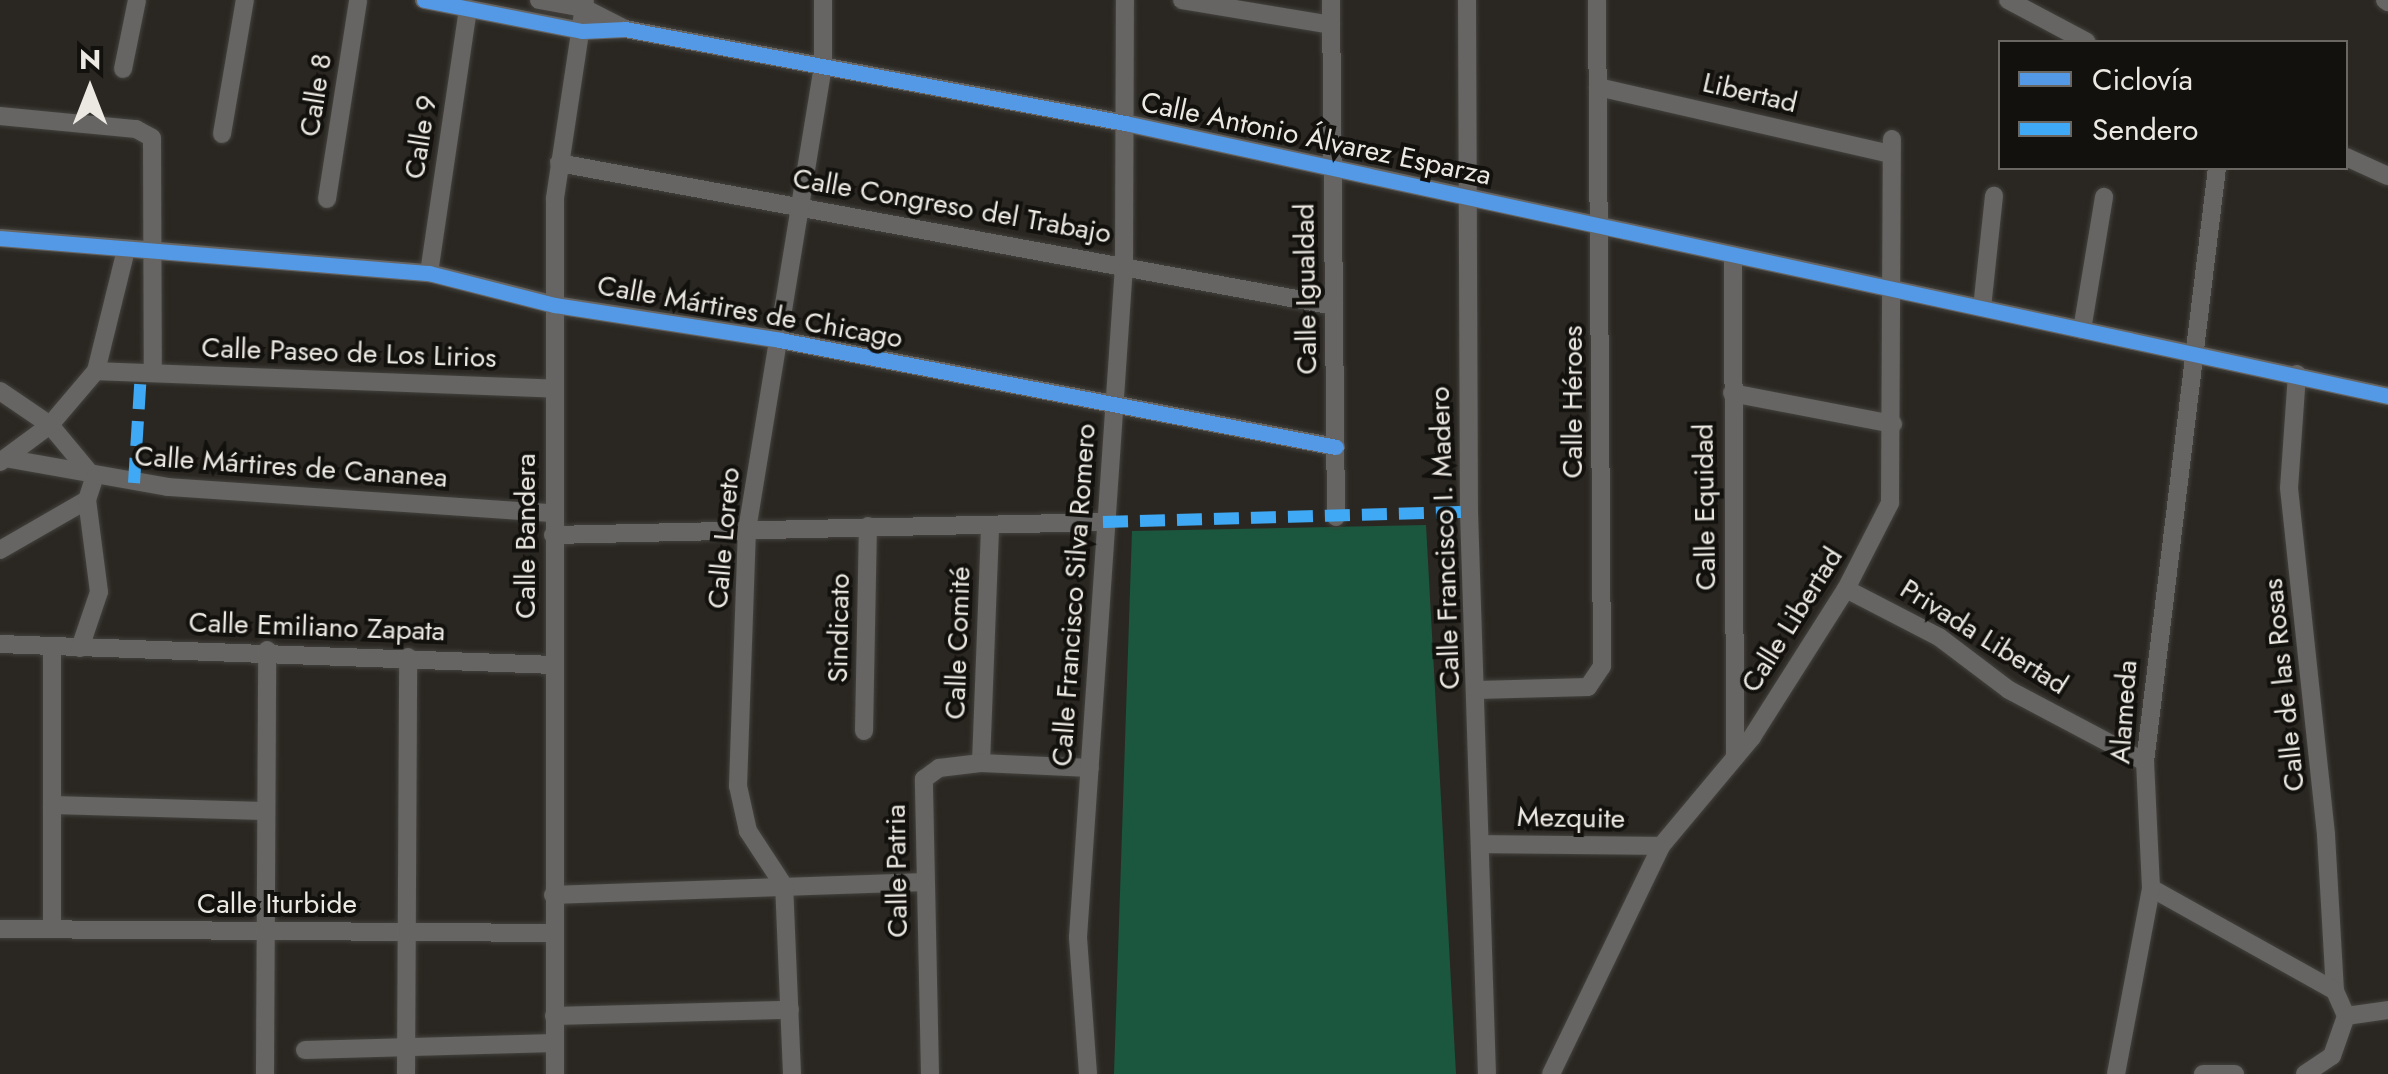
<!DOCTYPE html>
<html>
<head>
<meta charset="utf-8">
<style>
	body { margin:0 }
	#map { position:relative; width:2388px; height:1074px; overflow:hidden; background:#2a2722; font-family:Jost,sans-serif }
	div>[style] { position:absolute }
	.green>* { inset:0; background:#1b573e }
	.roads { filter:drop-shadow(0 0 2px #44423e) drop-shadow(0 0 2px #44423e) }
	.minor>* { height:18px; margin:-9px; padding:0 9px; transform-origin:9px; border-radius:9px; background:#666563 }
	.quiet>* { height:12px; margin-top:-6px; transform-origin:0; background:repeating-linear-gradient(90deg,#3fa9f5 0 25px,transparent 0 37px) }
	.cycleway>* { height:15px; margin:-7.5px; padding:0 7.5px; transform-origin:7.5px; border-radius:7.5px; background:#5399e6 }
	span { translate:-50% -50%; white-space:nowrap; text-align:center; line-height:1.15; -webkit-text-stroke:8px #13110d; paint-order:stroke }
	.street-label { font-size:28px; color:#ece9e3 }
	.legend { position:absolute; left:1998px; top:40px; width:350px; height:130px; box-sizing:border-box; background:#13110d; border:2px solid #6a6763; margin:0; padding:12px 18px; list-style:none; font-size:30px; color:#ece9e3 }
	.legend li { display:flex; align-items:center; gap:20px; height:50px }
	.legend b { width:50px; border:2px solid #6a6763 }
	.north { position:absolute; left:40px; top:40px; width:100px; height:100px; -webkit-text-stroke:8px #13110d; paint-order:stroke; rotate:0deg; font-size:28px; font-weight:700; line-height:40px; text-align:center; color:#ece9e3 }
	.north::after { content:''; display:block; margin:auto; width:35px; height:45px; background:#ece9e3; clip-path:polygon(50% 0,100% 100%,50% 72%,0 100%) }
</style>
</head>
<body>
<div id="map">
	<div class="green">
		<div style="clip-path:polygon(1426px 525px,1456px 1074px,1114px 1074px,1132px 531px)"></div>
	</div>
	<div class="roads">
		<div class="minor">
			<div style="left:424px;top:0;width:161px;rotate:11.1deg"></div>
			<div style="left:582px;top:31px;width:43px;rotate:-2.7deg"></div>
			<div style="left:625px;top:29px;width:509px;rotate:10.65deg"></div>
			<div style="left:1125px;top:123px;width:1292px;rotate:12.2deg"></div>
			<div style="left:539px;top:0;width:46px;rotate:10.1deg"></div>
			<div style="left:584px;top:8px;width:46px;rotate:27.1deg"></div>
			<div style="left:1182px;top:0;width:151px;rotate:9.5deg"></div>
			<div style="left:1331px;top:0;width:517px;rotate:89.45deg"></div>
			<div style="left:1467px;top:0;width:512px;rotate:89.78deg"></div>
			<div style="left:1469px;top:512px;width:562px;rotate:88.17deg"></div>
			<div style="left:2008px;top:0;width:89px;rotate:28deg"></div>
			<div style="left:2385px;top:0;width:4px;rotate:34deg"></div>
			<div style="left:123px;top:69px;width:70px;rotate:-78.5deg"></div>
			<div style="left:1598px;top:87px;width:300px;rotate:12.9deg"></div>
			<div style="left:0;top:116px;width:137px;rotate:5.5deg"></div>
			<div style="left:136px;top:129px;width:18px;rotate:29deg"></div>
			<div style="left:152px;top:138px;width:235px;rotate:89.8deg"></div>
			<div style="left:222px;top:134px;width:136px;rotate:-80.3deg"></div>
			<div style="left:2346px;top:157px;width:46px;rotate:24.3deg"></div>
			<div style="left:559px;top:163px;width:788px;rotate:10.45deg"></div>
			<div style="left:327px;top:199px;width:201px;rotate:-81.1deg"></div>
			<div style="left:0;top:238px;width:430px;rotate:4.7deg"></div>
			<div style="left:429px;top:273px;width:130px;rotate:14.3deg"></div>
			<div style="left:555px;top:305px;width:228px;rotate:8.8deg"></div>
			<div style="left:780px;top:340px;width:566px;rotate:10.89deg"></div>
			<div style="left:1733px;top:256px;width:501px;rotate:89.77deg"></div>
			<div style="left:429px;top:273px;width:267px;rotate:-81.6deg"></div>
			<div style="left:1982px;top:308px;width:113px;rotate:-83.9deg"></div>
			<div style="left:2082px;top:330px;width:135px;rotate:-80.6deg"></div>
			<div style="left:96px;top:371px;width:125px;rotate:-76.1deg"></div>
			<div style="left:2297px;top:374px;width:114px;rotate:94deg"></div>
			<div style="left:2289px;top:488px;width:349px;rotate:83.9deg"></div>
			<div style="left:2326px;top:835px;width:156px;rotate:86.7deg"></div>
			<div style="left:0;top:391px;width:60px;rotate:34.2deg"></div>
			<div style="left:50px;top:425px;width:69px;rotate:50.3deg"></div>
			<div style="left:1732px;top:393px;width:164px;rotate:10.9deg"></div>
			<div style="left:10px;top:459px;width:160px;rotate:10deg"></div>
			<div style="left:168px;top:487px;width:386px;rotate:3.9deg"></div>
			<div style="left:0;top:462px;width:62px;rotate:-36.5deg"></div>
			<div style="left:50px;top:425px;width:71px;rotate:-49.6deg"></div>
			<div style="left:96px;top:371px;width:459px;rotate:2.2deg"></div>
			<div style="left:553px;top:535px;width:550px;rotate:-1.35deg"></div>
			<div style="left:0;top:550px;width:100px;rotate:-29.9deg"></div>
			<div style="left:1846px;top:589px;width:105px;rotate:27.3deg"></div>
			<div style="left:1939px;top:637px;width:88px;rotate:37.1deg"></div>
			<div style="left:2009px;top:690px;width:154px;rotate:27.9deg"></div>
			<div style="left:0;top:644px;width:553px;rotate:2.17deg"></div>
			<div style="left:52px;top:648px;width:280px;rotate:90deg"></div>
			<div style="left:80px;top:648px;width:59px;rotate:-71.3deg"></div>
			<div style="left:99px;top:592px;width:93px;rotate:-97.4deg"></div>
			<div style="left:87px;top:500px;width:23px;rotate:-72deg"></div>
			<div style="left:1477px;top:690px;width:111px;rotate:-1.5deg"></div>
			<div style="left:1588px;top:687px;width:25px;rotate:-56deg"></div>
			<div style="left:1602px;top:666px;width:666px;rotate:-90.43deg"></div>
			<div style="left:864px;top:731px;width:205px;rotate:-88.9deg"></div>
			<div style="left:981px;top:763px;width:238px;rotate:-87.8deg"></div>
			<div style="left:52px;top:805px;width:212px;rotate:1.6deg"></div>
			<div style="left:1480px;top:844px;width:181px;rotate:0.6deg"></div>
			<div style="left:2151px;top:888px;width:211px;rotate:29.2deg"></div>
			<div style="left:2335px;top:991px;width:27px;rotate:66deg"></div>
			<div style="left:2346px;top:1016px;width:42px;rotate:-8.1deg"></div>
			<div style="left:553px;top:895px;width:371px;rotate:-2deg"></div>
			<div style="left:0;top:929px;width:553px;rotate:0.41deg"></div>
			<div style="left:554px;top:1016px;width:236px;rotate:-1.5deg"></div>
			<div style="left:305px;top:1050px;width:250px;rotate:-1.6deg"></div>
			<div style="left:265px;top:1074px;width:424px;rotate:-89.7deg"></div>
			<div style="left:406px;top:1074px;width:417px;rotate:-89.7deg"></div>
			<div style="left:555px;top:1074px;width:876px;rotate:-90deg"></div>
			<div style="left:555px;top:198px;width:200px;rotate:-81.4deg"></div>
			<div style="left:792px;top:1074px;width:188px;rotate:-92.4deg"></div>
			<div style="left:784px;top:886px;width:66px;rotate:-123.2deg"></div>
			<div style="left:748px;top:831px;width:46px;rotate:-102.5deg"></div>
			<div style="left:738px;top:786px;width:256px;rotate:-88deg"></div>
			<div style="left:747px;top:530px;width:471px;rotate:-80.7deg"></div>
			<div style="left:823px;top:65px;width:65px;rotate:-90deg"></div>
			<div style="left:930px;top:1074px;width:295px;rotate:-91.2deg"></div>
			<div style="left:924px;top:779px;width:19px;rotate:-36deg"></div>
			<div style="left:939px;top:768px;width:42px;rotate:-6.8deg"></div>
			<div style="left:981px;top:763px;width:109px;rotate:2.6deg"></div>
			<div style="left:1088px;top:1074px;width:137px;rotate:-94.2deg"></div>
			<div style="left:1078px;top:937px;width:673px;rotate:-86.08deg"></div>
			<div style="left:1124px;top:266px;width:266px;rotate:-89.8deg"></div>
			<div style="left:1551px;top:1074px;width:253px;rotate:-64.2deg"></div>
			<div style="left:1661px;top:846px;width:142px;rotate:-50.1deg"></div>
			<div style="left:1752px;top:737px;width:175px;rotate:-57.6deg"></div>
			<div style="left:1846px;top:589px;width:97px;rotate:-62.9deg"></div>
			<div style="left:1890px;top:503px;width:364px;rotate:-89.7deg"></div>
			<div style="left:2116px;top:1074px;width:189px;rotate:-79.3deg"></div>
			<div style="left:2151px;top:888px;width:126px;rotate:-92.7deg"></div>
			<div style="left:2145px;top:762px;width:598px;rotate:-83.09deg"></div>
			<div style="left:2203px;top:1074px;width:32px"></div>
			<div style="left:2305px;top:1074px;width:32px;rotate:-34deg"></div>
			<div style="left:2332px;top:1056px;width:42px;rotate:-70.7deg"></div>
		</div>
	</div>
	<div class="quiet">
		<div style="left:134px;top:483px;width:110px;rotate:-86.4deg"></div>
		<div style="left:1103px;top:522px;width:366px;rotate:-1.6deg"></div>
	</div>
	<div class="cycleway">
		<div style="left:424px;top:0;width:161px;rotate:11.1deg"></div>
		<div style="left:582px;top:31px;width:43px;rotate:-2.7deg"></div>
		<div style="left:625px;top:29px;width:509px;rotate:10.65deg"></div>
		<div style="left:1125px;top:123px;width:1292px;rotate:12.2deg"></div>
		<div style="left:0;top:238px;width:430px;rotate:4.7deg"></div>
		<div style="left:429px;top:273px;width:130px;rotate:14.3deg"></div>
		<div style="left:555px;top:305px;width:228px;rotate:8.8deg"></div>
		<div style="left:780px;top:340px;width:566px;rotate:10.89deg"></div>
	</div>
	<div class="street-label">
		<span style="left:1750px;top:93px;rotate:13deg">Libertad</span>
		<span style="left:316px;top:95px;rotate:-81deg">Calle 8</span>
		<span style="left:421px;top:137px;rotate:-81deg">Calle 9</span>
		<span style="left:1316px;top:139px;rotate:12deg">Calle Antonio Álvarez Esparza</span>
		<span style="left:952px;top:206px;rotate:10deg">Calle Congreso del Trabajo</span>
		<span style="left:1306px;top:289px;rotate:-91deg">Calle Igualdad</span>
		<span style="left:750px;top:312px;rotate:10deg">Calle Mártires de Chicago</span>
		<span style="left:349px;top:353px;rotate:2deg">Calle Paseo de Los Lirios</span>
		<span style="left:1573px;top:402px;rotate:-90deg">Calle Héroes</span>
		<span style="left:291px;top:467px;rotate:4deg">Calle Mártires de Cananea</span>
		<span style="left:1705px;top:507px;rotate:-91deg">Calle Equidad</span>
		<span style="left:526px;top:536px;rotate:-90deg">Calle Bandera</span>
		<span style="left:724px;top:538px;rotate:-85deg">Calle Loreto</span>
		<span style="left:1445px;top:538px;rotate:-92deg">Calle Francisco I. Madero</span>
		<span style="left:1074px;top:595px;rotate:-86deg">Calle Francisco Silva Romero</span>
		<span style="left:1792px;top:620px;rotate:-58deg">Calle Libertad</span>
		<span style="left:317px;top:627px;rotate:2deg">Calle Emiliano Zapata</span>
		<span style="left:839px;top:628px;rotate:-89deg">Sindicato</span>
		<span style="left:1984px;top:637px;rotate:32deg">Privada Libertad</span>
		<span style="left:958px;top:643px;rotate:-88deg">Calle Comité</span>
		<span style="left:2284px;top:685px;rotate:-96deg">Calle de las Rosas</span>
		<span style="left:2124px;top:712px;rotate:-86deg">Alameda</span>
		<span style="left:1571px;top:818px;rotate:1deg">Mezquite</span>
		<span style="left:897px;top:871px;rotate:-91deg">Calle Patria</span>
		<span style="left:277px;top:904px">Calle Iturbide</span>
	</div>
	<ul class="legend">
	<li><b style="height:12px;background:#5399e6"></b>Ciclovía</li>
	<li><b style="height:12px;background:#3fa9f5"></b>Sendero</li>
	</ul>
	<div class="north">N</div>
</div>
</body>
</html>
